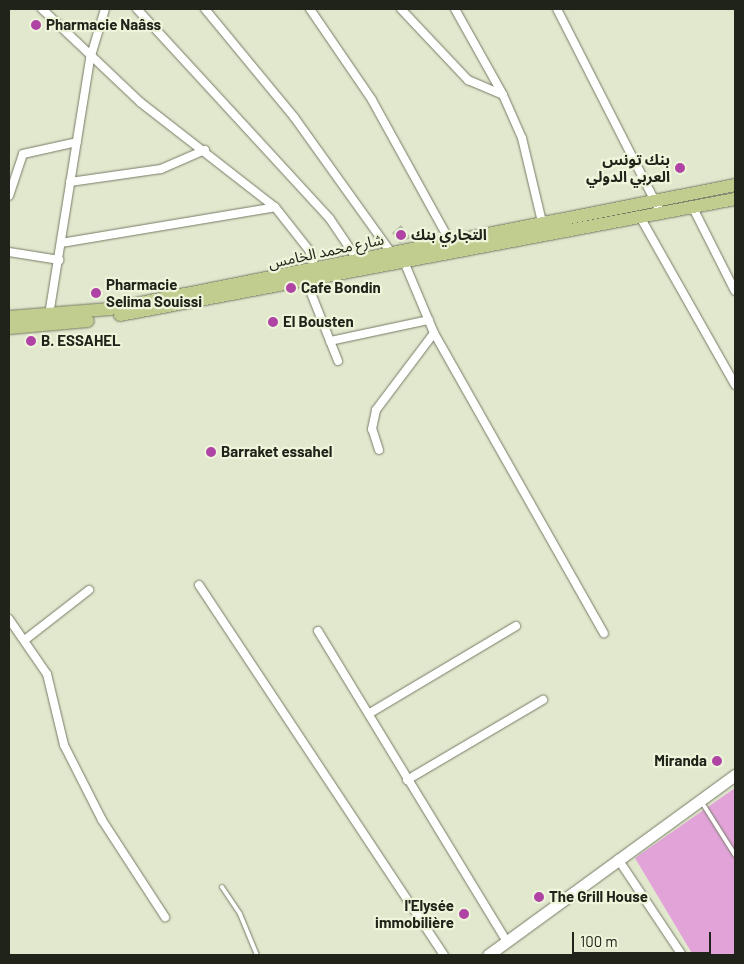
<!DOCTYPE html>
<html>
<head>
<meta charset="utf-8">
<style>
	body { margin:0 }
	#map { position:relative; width:744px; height:964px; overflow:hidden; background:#e1e8ce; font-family:Barlow,"Noto Sans Arabic",sans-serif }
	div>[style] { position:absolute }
	.green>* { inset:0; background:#e2a3d9 }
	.building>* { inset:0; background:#b6bda4 }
	.roads { filter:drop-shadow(0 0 1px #767c65) drop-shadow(0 0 1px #767c65) }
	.lane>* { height:4px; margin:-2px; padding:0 2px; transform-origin:2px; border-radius:2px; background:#fff }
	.street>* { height:8px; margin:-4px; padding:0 4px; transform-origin:4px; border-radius:4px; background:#fff }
	.secondary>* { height:11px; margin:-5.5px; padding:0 5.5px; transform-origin:5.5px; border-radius:5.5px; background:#fff }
	.primary>* { height:12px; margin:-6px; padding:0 6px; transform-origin:6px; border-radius:6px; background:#c1cd8e }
	.dots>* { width:14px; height:14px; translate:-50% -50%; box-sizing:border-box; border:2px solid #eef5db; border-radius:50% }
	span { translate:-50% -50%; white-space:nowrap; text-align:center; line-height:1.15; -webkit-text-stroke:4.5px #eef5db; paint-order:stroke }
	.poi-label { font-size:15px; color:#202319; font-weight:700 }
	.left { translate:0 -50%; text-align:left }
	.right { translate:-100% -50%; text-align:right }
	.street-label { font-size:15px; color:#202319 }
	.frame { position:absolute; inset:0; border:10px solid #202319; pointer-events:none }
	.scale { position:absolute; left:572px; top:932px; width:139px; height:22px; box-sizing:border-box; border:2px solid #202319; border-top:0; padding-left:6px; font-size:15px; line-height:18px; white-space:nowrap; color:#202319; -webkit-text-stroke:4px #eef5db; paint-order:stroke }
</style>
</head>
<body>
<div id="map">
	<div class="green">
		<div style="clip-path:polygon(735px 788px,735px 955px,693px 955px,635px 858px)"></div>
	</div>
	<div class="building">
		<div style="clip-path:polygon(401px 225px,411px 238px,400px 243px,392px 233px)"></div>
	</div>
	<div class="roads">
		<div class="lane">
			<div style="left:701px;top:801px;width:64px;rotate:57.8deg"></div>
			<div style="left:222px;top:887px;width:32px;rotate:56deg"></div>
			<div style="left:240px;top:914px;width:44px;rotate:67.5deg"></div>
		</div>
		<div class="street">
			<div style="left:42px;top:9px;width:135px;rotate:43.5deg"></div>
			<div style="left:140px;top:102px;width:171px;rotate:37.9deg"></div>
			<div style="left:275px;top:207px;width:55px;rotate:51.7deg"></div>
			<div style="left:309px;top:250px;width:21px;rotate:71deg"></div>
			<div style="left:137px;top:9px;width:285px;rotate:47.4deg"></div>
			<div style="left:330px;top:219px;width:52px;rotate:56deg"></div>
			<div style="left:205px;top:9px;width:140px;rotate:50.5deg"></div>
			<div style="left:294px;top:117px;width:168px;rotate:54.4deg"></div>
			<div style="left:310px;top:9px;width:110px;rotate:55.7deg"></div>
			<div style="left:372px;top:100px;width:166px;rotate:61.1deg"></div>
			<div style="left:401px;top:9px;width:98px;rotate:46.7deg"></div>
			<div style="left:468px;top:80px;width:38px;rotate:23deg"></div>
			<div style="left:503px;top:95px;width:47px;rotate:66.2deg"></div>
			<div style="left:522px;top:138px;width:90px;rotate:76.6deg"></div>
			<div style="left:455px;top:9px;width:98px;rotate:60.8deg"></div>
			<div style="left:557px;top:9px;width:227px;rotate:63deg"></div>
			<div style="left:70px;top:182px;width:92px;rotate:-8.1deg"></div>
			<div style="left:161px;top:169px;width:48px;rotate:-23.4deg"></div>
			<div style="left:9px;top:196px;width:44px;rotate:-71.6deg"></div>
			<div style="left:23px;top:154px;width:55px;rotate:-12.5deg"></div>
			<div style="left:692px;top:206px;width:95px;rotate:63.2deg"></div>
			<div style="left:639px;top:215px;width:195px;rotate:60.5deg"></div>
			<div style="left:61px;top:243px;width:217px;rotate:-9.5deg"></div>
			<div style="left:9px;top:252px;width:51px;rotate:9.1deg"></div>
			<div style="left:405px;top:264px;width:75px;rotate:67.2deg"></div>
			<div style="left:434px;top:333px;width:345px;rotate:60.5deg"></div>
			<div style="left:307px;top:283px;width:84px;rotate:68.3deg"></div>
			<div style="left:49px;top:315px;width:259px;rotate:-80.9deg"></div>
			<div style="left:90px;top:59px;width:52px;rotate:-73.3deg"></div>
			<div style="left:330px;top:341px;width:101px;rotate:-12deg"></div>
			<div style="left:379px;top:450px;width:22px;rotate:-108deg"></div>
			<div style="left:372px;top:429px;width:19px;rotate:-78deg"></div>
			<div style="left:376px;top:410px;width:96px;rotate:-53deg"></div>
			<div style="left:199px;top:585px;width:444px;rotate:56.5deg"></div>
			<div style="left:9px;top:619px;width:67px;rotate:55.4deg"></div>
			<div style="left:47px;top:674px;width:73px;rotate:76.5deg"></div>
			<div style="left:64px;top:745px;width:84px;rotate:63.1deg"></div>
			<div style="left:102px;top:820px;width:116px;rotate:57deg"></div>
			<div style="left:318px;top:631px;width:364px;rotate:58.7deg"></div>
			<div style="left:26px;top:639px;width:80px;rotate:-37.9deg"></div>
			<div style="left:370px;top:713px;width:170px;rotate:-30.8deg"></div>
			<div style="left:407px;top:780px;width:158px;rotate:-30.5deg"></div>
			<div style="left:618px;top:859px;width:115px;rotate:56.3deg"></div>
		</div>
		<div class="secondary">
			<div style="left:488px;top:955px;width:306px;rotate:-36.1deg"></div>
		</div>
		<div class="primary">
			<div style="left:120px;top:315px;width:626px;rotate:-10.68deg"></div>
			<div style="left:9px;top:317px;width:101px;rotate:-4.5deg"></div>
			<div style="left:110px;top:309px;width:637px;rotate:-11.22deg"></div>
			<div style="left:9px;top:328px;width:79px;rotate:-5.1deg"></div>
		</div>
	</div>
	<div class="dots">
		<div style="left:36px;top:25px;background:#af44a5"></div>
		<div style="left:680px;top:168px;background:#af44a5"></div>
		<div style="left:401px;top:235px;background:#af44a5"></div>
		<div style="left:291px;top:288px;background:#af44a5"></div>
		<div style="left:96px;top:293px;background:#af44a5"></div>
		<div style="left:273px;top:322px;background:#af44a5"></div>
		<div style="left:31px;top:341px;background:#af44a5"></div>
		<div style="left:211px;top:452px;background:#af44a5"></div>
		<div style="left:717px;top:761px;background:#af44a5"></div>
		<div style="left:539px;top:897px;background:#af44a5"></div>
		<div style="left:464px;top:914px;background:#af44a5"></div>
	</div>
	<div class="poi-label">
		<span class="left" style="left:46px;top:25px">Pharmacie Naâss</span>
		<span class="right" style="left:670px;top:168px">بنك تونس<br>العربي الدولي</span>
		<span class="left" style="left:411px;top:235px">التجاري بنك</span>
		<span class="left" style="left:106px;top:293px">Pharmacie<br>Selima Souissi</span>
		<span class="left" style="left:301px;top:288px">Cafe Bondin</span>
		<span class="left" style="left:283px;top:322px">El Bousten</span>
		<span class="left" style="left:41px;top:341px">B. ESSAHEL</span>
		<span class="left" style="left:221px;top:452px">Barraket essahel</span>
		<span class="right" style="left:707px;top:761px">Miranda</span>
		<span class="left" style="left:549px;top:897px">The Grill House</span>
		<span class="right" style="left:454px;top:914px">l'Elysée<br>immobilière</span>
	</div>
	<div class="street-label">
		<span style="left:326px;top:251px;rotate:-12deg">شارع محمد الخامس</span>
	</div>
	<div class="frame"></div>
	<div class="scale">100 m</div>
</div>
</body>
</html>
